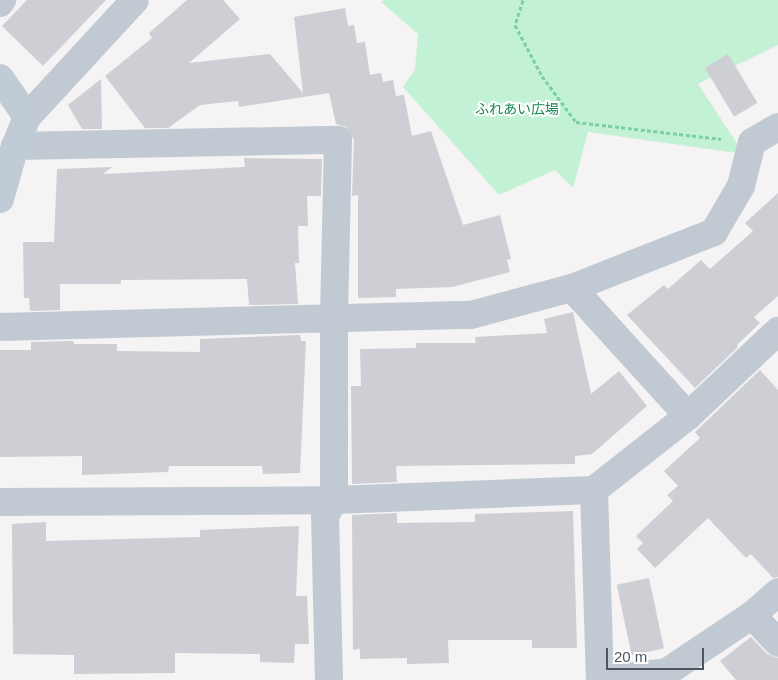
<!DOCTYPE html>
<html>
<head>
<meta charset="utf-8">
<style>
	body { margin:0 }
	#map { position:relative; width:778px; height:680px; overflow:hidden; background:#f5f3f3; font-family:Helvetica,"Noto Sans JP",sans-serif }
	div>[style] { position:absolute }
	.green>* { inset:0; background:#c3f1d5 }
	.building>* { inset:0; background:#cdcfd5; transform-origin:0 0 }
	.path>* { height:3px; margin-top:-1.5px; transform-origin:0; background:repeating-linear-gradient(90deg,#7ad0a6 0 4px,transparent 0 6.5px) }
	.street>* { height:28px; margin:-14px; padding:0 14px; transform-origin:14px; border-radius:14px; background:#c1cad2 }
	.secondary>* { height:28px; margin:-14px; padding:0 14px; transform-origin:14px; border-radius:14px; background:#c1cbd6 }
	span { translate:-50% -50%; white-space:nowrap; text-align:center; line-height:1.15; -webkit-text-stroke:4px #fff; paint-order:stroke }
	.park-label { font-size:14px; color:#17864f }
	.scale { position:absolute; left:606px; top:648px; width:98px; height:22px; box-sizing:border-box; border:2px solid #4a5661; border-top:0; padding-left:6px; font-size:15px; line-height:18px; white-space:nowrap; color:#4a5661; -webkit-text-stroke:4px #fff; paint-order:stroke }
</style>
</head>
<body>
<div id="map">
	<div class="green">
		<div style="clip-path:polygon(384px 0,778px 0,778px 45px,698px 84px,744px 154px,588px 132px,573px 188px,555px 170px,499px 195px,403px 87px,415px 69px,418px 34px,381px 2px)"></div>
	</div>
	<div class="building">
		<div style="clip-path:polygon(27px 0,106px 0,43px 66px,2px 26px)"></div>
		<div style="clip-path:polygon(187px 0,223px 0,240px 19px,189px 63px,270px 54px,303px 93px,294px 17px,345px 8px,348px 26px,354px 25px,357px 43px,365px 42px,370px 75px,381px 73px,383px 82px,393px 80px,396px 96px,404px 95px,412px 136px,431px 131px,463px 225px,500px 215px,511px 259px,507px 260px,510px 272px,452px 287px,396px 289px,396px 297px,358px 298px,358px 195px,352px 196px,354px 140px,346px 127px,336px 124px,329px 93px,239px 107px,238px 101px,200px 105px,168px 128px,145px 128px,105px 76px,152px 38px,149px 33px)"></div>
		<div style="left:728px;top:54px;width:57px;height:27px;rotate:59deg"></div>
		<div style="clip-path:polygon(101px 79px,102px 129px,82px 129px,68px 105px)"></div>
		<div style="clip-path:polygon(244px 158px,322px 159px,321px 196px,307px 196px,308px 226px,298px 226px,299px 263px,295px 263px,298px 304px,249px 305px,247px 279px,121px 280px,121px 284px,60px 284px,60px 310px,30px 311px,29px 298px,24px 298px,23px 242px,54px 242px,57px 169px,112px 167px,103px 174px,245px 167px)"></div>
		<div style="clip-path:polygon(778px 193px,778px 296px,754px 317px,760px 323px,737px 345px,738px 347px,695px 388px,627px 315px,664px 285px,668px 289px,701px 260px,710px 269px,753px 231px,745px 223px)"></div>
		<div style="clip-path:polygon(573px 312px,591px 394px,619px 371px,647px 406px,592px 454px,575px 456px,575px 464px,396px 466px,397px 482px,352px 484px,351px 386px,361px 386px,360px 349px,416px 348px,416px 343px,476px 343px,475px 337px,547px 333px,544px 319px)"></div>
		<div style="clip-path:polygon(300px 335px,301px 341px,306px 341px,300px 473px,263px 474px,262px 466px,169px 466px,168px 472px,82px 475px,82px 456px,0 457px,0 350px,31px 350px,31px 342px,73px 341px,74px 344px,117px 344px,117px 351px,200px 352px,200px 339px)"></div>
		<div style="clip-path:polygon(760px 370px,778px 390px,778px 577px,773px 578px,751px 554px,746px 558px,708px 518px,655px 568px,637px 549px,643px 543px,636px 536px,673px 501px,667px 495px,678px 486px,664px 471px,700px 438px,695px 432px)"></div>
		<div style="clip-path:polygon(573px 511px,577px 648px,532px 648px,532px 640px,448px 640px,449px 663px,407px 664px,407px 658px,360px 659px,360px 649px,353px 650px,352px 515px,397px 513px,397px 523px,475px 522px,475px 514px)"></div>
		<div style="clip-path:polygon(46px 522px,46px 541px,200px 537px,200px 530px,299px 526px,296px 596px,307px 596px,309px 644px,295px 644px,294px 663px,260px 662px,260px 654px,175px 653px,175px 673px,74px 674px,74px 655px,13px 654px,12px 524px)"></div>
		<div style="left:649px;top:578px;width:72px;height:33px;rotate:78deg"></div>
		<div style="clip-path:polygon(751px 637px,767px 654px,778px 658px,778px 680px,736px 680px,720px 661px)"></div>
	</div>
	<div class="path">
		<div style="left:523px;top:0;width:26px;rotate:108deg"></div>
		<div style="left:515px;top:25px;width:58px;rotate:62.1deg"></div>
		<div style="left:542px;top:76px;width:57px;rotate:53.5deg"></div>
		<div style="left:576px;top:122px;width:146px;rotate:6.7deg"></div>
	</div>
	<div class="street">
		<div style="left:0;top:3px;width:4px;rotate:-56deg"></div>
		<div style="left:27px;top:117px;width:159px;rotate:-47.3deg"></div>
		<div style="left:15px;top:146px;width:323px;rotate:-1.1deg"></div>
		<div style="left:338px;top:140px;width:177px;rotate:91.3deg"></div>
		<div style="left:334px;top:317px;width:183px;rotate:90deg"></div>
		<div style="left:334px;top:500px;width:18px;rotate:119deg"></div>
		<div style="left:325px;top:516px;width:164px;rotate:88.6deg"></div>
		<div style="left:572px;top:288px;width:173px;rotate:47.8deg"></div>
		<div style="left:0;top:327px;width:471px;rotate:-1.5deg"></div>
		<div style="left:471px;top:315px;width:105px;rotate:-15deg"></div>
		<div style="left:572px;top:288px;width:153px;rotate:-21.5deg"></div>
		<div style="left:714px;top:232px;width:53px;rotate:-59.6deg"></div>
		<div style="left:741px;top:186px;width:45px;rotate:-76deg"></div>
		<div style="left:752px;top:142px;width:30px;rotate:-30deg"></div>
		<div style="left:594px;top:490px;width:190px;rotate:88.2deg"></div>
		<div style="left:0;top:502px;width:334px;rotate:-0.3deg"></div>
		<div style="left:334px;top:500px;width:260px;rotate:-2.2deg"></div>
		<div style="left:594px;top:490px;width:120px;rotate:-38.2deg"></div>
		<div style="left:688px;top:416px;width:124px;rotate:-43.4deg"></div>
		<div style="left:752px;top:615px;width:38px;rotate:47deg"></div>
		<div style="left:601px;top:680px;width:66px;rotate:-6.9deg"></div>
		<div style="left:667px;top:672px;width:102px;rotate:-33.8deg"></div>
		<div style="left:752px;top:615px;width:35px;rotate:-41deg"></div>
	</div>
	<div class="secondary">
		<div style="left:0;top:78px;width:47px;rotate:55.3deg"></div>
		<div style="left:27px;top:117px;width:31px;rotate:112deg"></div>
		<div style="left:15px;top:146px;width:55px;rotate:105.8deg"></div>
	</div>
	<div class="park-label">
		<span style="left:517px;top:109px">ふれあい広場</span>
	</div>
	<div class="scale">20 m</div>
</div>
</body>
</html>
